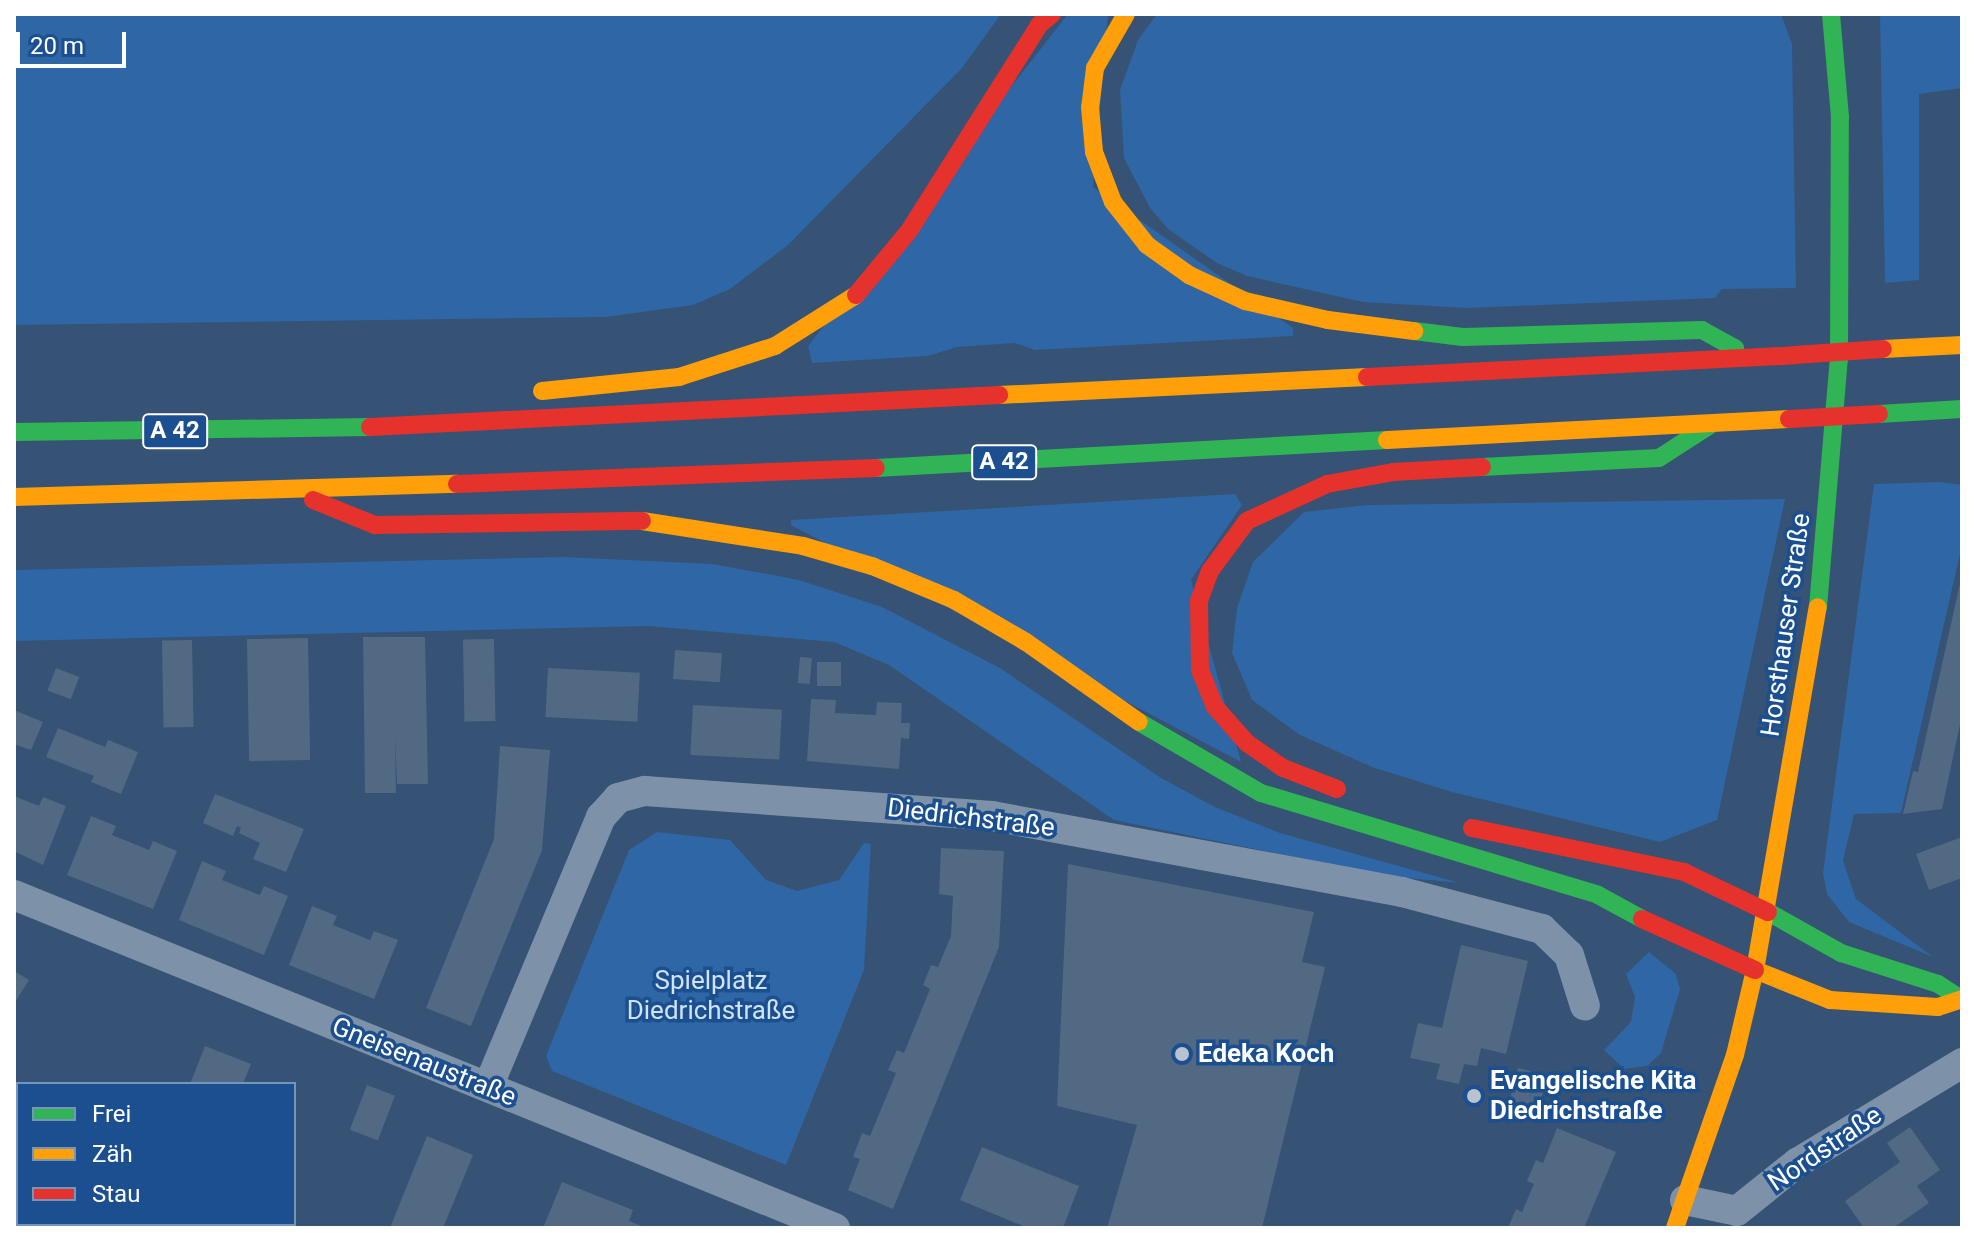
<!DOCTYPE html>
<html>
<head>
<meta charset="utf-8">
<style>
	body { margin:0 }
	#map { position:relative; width:1976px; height:1242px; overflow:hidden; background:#365274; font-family:Roboto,sans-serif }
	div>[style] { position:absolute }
	.green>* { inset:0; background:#2f66a5 }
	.building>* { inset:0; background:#526984; transform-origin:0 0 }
	.street>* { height:30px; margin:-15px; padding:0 15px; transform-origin:15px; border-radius:15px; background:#7d92a8 }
	.fast>* { height:18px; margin:-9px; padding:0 9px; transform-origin:9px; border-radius:9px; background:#30b455 }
	.slow>* { height:18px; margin:-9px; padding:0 9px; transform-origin:9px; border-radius:9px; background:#ff9f0a }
	.jam>* { height:18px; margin:-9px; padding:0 9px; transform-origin:9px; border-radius:9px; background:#e5322d }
	.jam-bridge>* { height:18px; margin:-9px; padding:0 9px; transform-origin:9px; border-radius:9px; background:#e5322d }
	.dots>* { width:22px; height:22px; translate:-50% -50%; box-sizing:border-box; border:4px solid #1b4f8f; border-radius:50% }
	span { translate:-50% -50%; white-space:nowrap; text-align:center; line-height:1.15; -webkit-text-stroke:7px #1b4f8f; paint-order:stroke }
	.shield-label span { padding:2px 6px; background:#1b4f8f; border:2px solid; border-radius:6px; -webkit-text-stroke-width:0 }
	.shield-label { font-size:24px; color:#fff; font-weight:700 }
	.street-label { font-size:26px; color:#fff }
	.park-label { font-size:26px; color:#cfe3fa }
	.poi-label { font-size:26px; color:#fff; font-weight:700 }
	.left { translate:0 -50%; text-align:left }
	.frame { position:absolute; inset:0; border:16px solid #fff; pointer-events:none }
	.legend { position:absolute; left:16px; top:1082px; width:280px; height:144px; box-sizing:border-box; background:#1b4f8f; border:2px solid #7695bc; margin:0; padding:10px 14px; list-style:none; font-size:24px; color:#fff }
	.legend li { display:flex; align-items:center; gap:16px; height:40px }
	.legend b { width:40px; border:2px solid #7695bc }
	.scale { position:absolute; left:16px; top:32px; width:110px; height:36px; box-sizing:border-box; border:4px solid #fff; border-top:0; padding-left:10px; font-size:24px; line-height:28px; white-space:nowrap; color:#fff; -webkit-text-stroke:6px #1b4f8f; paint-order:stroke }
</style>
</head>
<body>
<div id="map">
	<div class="green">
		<div style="clip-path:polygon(14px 14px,1001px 14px,962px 68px,788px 245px,730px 289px,693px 305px,606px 317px,14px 325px)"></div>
		<div style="clip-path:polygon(1068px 14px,1108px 14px,1093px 187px,1293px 328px,1293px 336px,1035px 350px,1015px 343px,957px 347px,928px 356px,812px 363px,808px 346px)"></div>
		<div style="clip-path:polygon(1157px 14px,1781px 14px,1792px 44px,1796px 288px,1722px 289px,1715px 298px,1467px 308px,1363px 302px,1247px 276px,1217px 263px,1168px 229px,1150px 208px,1124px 158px,1120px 90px,1138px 40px)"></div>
		<div style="clip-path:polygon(1880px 14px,1962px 14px,1962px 88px,1919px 94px,1919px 280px,1885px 283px)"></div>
		<div style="clip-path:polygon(1939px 482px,1962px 485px,1962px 545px,1901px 813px,1854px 814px,1843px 861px,1856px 899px,1933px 957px,1849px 922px,1827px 894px,1823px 873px,1874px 484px)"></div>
		<div style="clip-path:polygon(1235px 494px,1242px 505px,1191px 580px,1241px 762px,791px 525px,791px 520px)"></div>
		<div style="clip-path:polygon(1785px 499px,1717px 820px,1660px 842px,1452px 792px,1372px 767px,1300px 735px,1252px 700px,1232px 653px,1237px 608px,1253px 562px,1304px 512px,1367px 505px)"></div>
		<div style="clip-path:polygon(563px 557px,713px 564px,799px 580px,882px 607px,1000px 668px,1161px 778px,1215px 807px,1280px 833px,1460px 883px,1387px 876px,1114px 820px,889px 665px,834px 642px,648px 626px,14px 641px,14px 570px)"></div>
		<div style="clip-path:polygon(657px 832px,730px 840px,766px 880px,797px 891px,839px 880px,864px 843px,871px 844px,864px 970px,786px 1165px,552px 1071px,546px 1056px,629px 850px)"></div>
		<div style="clip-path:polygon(1649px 952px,1676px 974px,1680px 989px,1661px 1053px,1647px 1066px,1624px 1069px,1604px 1050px,1631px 1022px,1635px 997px,1626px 974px)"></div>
	</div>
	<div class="building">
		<div style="clip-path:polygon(1961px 579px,1962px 715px,1942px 809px,1903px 814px,1913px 771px,1918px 772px)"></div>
		<div style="clip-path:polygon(363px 637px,425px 637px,428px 784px,397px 784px,395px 737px,396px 793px,365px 793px)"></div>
		<div style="left:308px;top:638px;width:122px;height:61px;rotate:89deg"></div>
		<div style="left:494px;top:639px;width:82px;height:31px;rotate:89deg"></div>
		<div style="left:192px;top:640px;width:87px;height:30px;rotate:89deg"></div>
		<div style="left:675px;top:650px;width:47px;height:29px;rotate:4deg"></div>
		<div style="left:800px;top:657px;width:12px;height:26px;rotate:5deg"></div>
		<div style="left:817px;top:662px;width:24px;height:24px"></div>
		<div style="left:56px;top:668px;width:25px;height:24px;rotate:21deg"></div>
		<div style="left:548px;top:668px;width:92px;height:49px;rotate:3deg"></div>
		<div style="clip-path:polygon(811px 699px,836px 700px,835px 713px,855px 714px,876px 715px,877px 702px,902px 703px,901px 723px,910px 723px,909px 739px,901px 738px,899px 769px,807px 761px)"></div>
		<div style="left:693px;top:705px;width:89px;height:50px;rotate:3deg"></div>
		<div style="clip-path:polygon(14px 710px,43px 722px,31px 750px,14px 744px)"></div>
		<div style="clip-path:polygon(58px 728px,105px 747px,108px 740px,138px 752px,121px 794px,91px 782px,94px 776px,46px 757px)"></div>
		<div style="clip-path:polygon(500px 746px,550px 750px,542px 850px,471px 1026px,426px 1008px,494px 839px)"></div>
		<div style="clip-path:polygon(215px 794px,304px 829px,286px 872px,253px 859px,260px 843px,239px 833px,241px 828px,237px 826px,233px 836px,203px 823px)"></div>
		<div style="clip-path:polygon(14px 796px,39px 806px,43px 797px,66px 806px,43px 865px,14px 851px)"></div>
		<div style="clip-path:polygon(91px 816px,116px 826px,112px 835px,149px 850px,153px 841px,177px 851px,153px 909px,67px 875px)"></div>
		<div style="clip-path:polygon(1962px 837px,1962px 878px,1929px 890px,1916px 854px)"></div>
		<div style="clip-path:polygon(941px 848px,1004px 851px,999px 947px,893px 1209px,848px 1190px,860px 1159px,853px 1157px,862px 1133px,870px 1136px,896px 1073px,888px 1070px,897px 1050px,904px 1053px,930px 989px,923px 985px,931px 965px,938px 967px,951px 936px,953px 896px,939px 894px)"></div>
		<div style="clip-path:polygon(202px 861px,226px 871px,222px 880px,260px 895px,264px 886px,288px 896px,264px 955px,179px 920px)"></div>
		<div style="clip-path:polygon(1068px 864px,1314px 912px,1302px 962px,1325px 967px,1262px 1228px,1107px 1228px,1137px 1125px,1057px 1106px)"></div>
		<div style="clip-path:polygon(312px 906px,337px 916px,333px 925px,370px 940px,374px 931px,398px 940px,374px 999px,289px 965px)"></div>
		<div style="clip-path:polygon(1461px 945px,1528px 961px,1506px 1054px,1481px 1048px,1477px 1066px,1464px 1064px,1459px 1084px,1436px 1079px,1440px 1064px,1410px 1058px,1418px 1023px,1442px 1028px)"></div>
		<div style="clip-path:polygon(14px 971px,29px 980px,14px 1004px)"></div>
		<div style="clip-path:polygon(205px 1046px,251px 1064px,243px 1084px,190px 1084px)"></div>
		<div style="left:1518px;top:1068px;width:30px;height:48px;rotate:14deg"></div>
		<div style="left:367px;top:1085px;width:30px;height:48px;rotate:21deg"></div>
		<div style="clip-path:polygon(1910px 1127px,1940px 1170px,1917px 1186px,1929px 1203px,1893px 1228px,1864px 1228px,1845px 1201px,1900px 1162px,1887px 1143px)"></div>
		<div style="clip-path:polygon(1557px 1128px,1616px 1152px,1584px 1228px,1508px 1228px,1516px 1209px,1522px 1212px,1534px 1184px,1527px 1181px,1536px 1160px,1543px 1163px)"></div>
		<div style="clip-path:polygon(427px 1136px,473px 1155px,443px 1228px,390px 1228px)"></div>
		<div style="clip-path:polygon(982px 1147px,1079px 1186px,1063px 1228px,1028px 1228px,960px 1200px)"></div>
		<div style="clip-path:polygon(562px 1182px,633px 1210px,629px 1221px,647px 1228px,543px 1228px)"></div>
		<div style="clip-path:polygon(134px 1224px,186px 1224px,132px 1228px)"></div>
	</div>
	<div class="street">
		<div style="left:14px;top:895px;width:886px;rotate:22.08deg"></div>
		<div style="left:488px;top:1087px;width:293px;rotate:-67.3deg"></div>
		<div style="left:601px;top:817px;width:25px;rotate:-48deg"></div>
		<div style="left:618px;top:798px;width:28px;rotate:-15deg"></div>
		<div style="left:645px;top:791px;width:348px;rotate:4.1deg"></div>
		<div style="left:992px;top:816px;width:417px;rotate:10.5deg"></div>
		<div style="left:1402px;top:892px;width:145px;rotate:14.8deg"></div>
		<div style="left:1542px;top:929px;width:37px;rotate:44deg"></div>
		<div style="left:1569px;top:955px;width:53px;rotate:72.6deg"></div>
		<div style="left:1685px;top:1200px;width:53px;rotate:11.9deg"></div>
		<div style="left:1737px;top:1211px;width:77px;rotate:-38.7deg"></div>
		<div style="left:1797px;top:1163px;width:193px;rotate:-31.2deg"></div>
	</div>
	<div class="fast">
		<div style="left:1414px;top:331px;width:49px;rotate:7deg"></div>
		<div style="left:1463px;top:337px;width:239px;rotate:-1.7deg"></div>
		<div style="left:1702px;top:330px;width:38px;rotate:29deg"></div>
		<div style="left:1879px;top:414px;width:83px;rotate:-3.4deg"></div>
		<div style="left:14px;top:432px;width:356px;rotate:-0.8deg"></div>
		<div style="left:1482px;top:467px;width:177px;rotate:-2.9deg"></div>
		<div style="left:1659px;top:458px;width:61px;rotate:-32.9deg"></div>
		<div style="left:876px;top:468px;width:512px;rotate:-3.14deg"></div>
		<div style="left:1818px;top:607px;width:249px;rotate:-85.2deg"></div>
		<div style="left:1839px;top:359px;width:242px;rotate:-89.8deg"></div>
		<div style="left:1840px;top:117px;width:103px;rotate:-95deg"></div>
		<div style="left:1139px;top:722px;width:141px;rotate:30.2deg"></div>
		<div style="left:1261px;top:793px;width:352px;rotate:16.8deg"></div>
		<div style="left:1598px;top:895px;width:50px;rotate:28.6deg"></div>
		<div style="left:1768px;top:912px;width:84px;rotate:29.3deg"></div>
		<div style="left:1841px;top:953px;width:102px;rotate:17.7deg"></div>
		<div style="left:1938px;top:984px;width:27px;rotate:33deg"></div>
	</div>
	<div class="slow">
		<div style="left:1126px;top:14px;width:62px;rotate:119.9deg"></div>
		<div style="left:1095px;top:68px;width:39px;rotate:97deg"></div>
		<div style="left:1090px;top:107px;width:45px;rotate:84.9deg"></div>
		<div style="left:1094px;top:152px;width:53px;rotate:69.2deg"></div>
		<div style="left:1113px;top:202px;width:55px;rotate:51.7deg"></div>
		<div style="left:1147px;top:245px;width:52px;rotate:35.5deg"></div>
		<div style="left:1189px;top:275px;width:62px;rotate:24.9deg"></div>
		<div style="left:1245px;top:301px;width:85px;rotate:12.9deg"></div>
		<div style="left:1328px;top:320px;width:87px;rotate:7.3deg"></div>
		<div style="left:1883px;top:349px;width:79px;rotate:-2.9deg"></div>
		<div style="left:542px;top:391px;width:138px;rotate:-5.8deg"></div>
		<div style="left:679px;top:377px;width:101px;rotate:-17.9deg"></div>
		<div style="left:775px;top:346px;width:96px;rotate:-32.2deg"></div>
		<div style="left:999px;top:395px;width:368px;rotate:-2.8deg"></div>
		<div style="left:1387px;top:440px;width:403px;rotate:-3deg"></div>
		<div style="left:14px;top:497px;width:443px;rotate:-1.7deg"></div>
		<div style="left:642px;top:521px;width:163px;rotate:8.8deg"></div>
		<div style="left:803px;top:546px;width:72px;rotate:16.2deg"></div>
		<div style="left:872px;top:566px;width:89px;rotate:22.5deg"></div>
		<div style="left:954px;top:600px;width:83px;rotate:30.3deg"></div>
		<div style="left:1026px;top:642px;width:138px;rotate:35.3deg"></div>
		<div style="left:1755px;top:970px;width:81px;rotate:21.8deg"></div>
		<div style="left:1830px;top:1000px;width:108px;rotate:3.7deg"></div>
		<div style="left:1938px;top:1007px;width:25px;rotate:-18deg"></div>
		<div style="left:1675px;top:1228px;width:183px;rotate:-70.9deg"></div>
		<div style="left:1735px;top:1055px;width:87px;rotate:-76.8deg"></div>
		<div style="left:1755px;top:970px;width:368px;rotate:-80.2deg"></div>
	</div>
	<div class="jam">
		<div style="left:856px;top:295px;width:83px;rotate:-50.4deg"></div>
		<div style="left:909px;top:231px;width:244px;rotate:-57.7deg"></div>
		<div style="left:1039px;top:25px;width:17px;rotate:-40deg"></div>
		<div style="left:1367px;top:377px;width:428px;rotate:-2.9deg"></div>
		<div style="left:370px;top:427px;width:630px;rotate:-2.91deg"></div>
		<div style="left:457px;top:484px;width:419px;rotate:-2.2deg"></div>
		<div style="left:313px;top:500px;width:67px;rotate:22deg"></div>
		<div style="left:375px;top:525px;width:267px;rotate:-0.9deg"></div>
		<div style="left:1337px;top:789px;width:58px;rotate:-158.7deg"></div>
		<div style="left:1283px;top:768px;width:44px;rotate:-145.2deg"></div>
		<div style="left:1247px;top:743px;width:48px;rotate:-131.6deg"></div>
		<div style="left:1215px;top:707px;width:40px;rotate:-112deg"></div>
		<div style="left:1200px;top:670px;width:69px;rotate:-90.8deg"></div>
		<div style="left:1199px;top:601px;width:32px;rotate:-70deg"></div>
		<div style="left:1210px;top:571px;width:62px;rotate:-53.5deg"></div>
		<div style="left:1247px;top:521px;width:88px;rotate:-24.8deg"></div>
		<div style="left:1327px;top:484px;width:67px;rotate:-10.3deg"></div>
		<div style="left:1393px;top:472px;width:89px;rotate:-3.2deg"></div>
		<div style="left:1472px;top:828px;width:217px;rotate:11.7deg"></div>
		<div style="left:1684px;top:872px;width:93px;rotate:25.5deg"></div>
		<div style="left:1642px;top:919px;width:124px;rotate:24.3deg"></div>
	</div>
	<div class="jam-bridge">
		<div style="left:1794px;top:355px;width:89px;rotate:-3.9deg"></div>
		<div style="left:1789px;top:419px;width:90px;rotate:-3.2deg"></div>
	</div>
	<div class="dots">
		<div style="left:1182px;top:1054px;background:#b9c2ce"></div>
		<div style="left:1474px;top:1096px;background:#b9c2ce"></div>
	</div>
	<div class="shield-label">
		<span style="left:175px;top:431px">A 42</span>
		<span style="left:1004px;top:462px">A 42</span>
	</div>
	<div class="street-label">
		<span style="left:1786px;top:625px;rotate:-82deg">Horsthauser Straße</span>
		<span style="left:971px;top:818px;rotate:7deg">Diedrichstraße</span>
		<span style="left:424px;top:1062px;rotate:22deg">Gneisenaustraße</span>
		<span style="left:1825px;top:1149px;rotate:-34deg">Nordstraße</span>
	</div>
	<div class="park-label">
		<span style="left:711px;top:996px">Spielplatz<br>Diedrichstraße</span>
	</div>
	<div class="poi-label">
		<span class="left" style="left:1198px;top:1054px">Edeka Koch</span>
		<span class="left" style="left:1490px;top:1096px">Evangelische Kita<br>Diedrichstraße</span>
	</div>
	<div class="frame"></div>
	<ul class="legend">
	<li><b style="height:10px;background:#30b455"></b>Frei</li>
	<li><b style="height:10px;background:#ff9f0a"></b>Zäh</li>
	<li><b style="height:10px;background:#e5322d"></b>Stau</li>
	</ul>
	<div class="scale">20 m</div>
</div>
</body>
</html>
